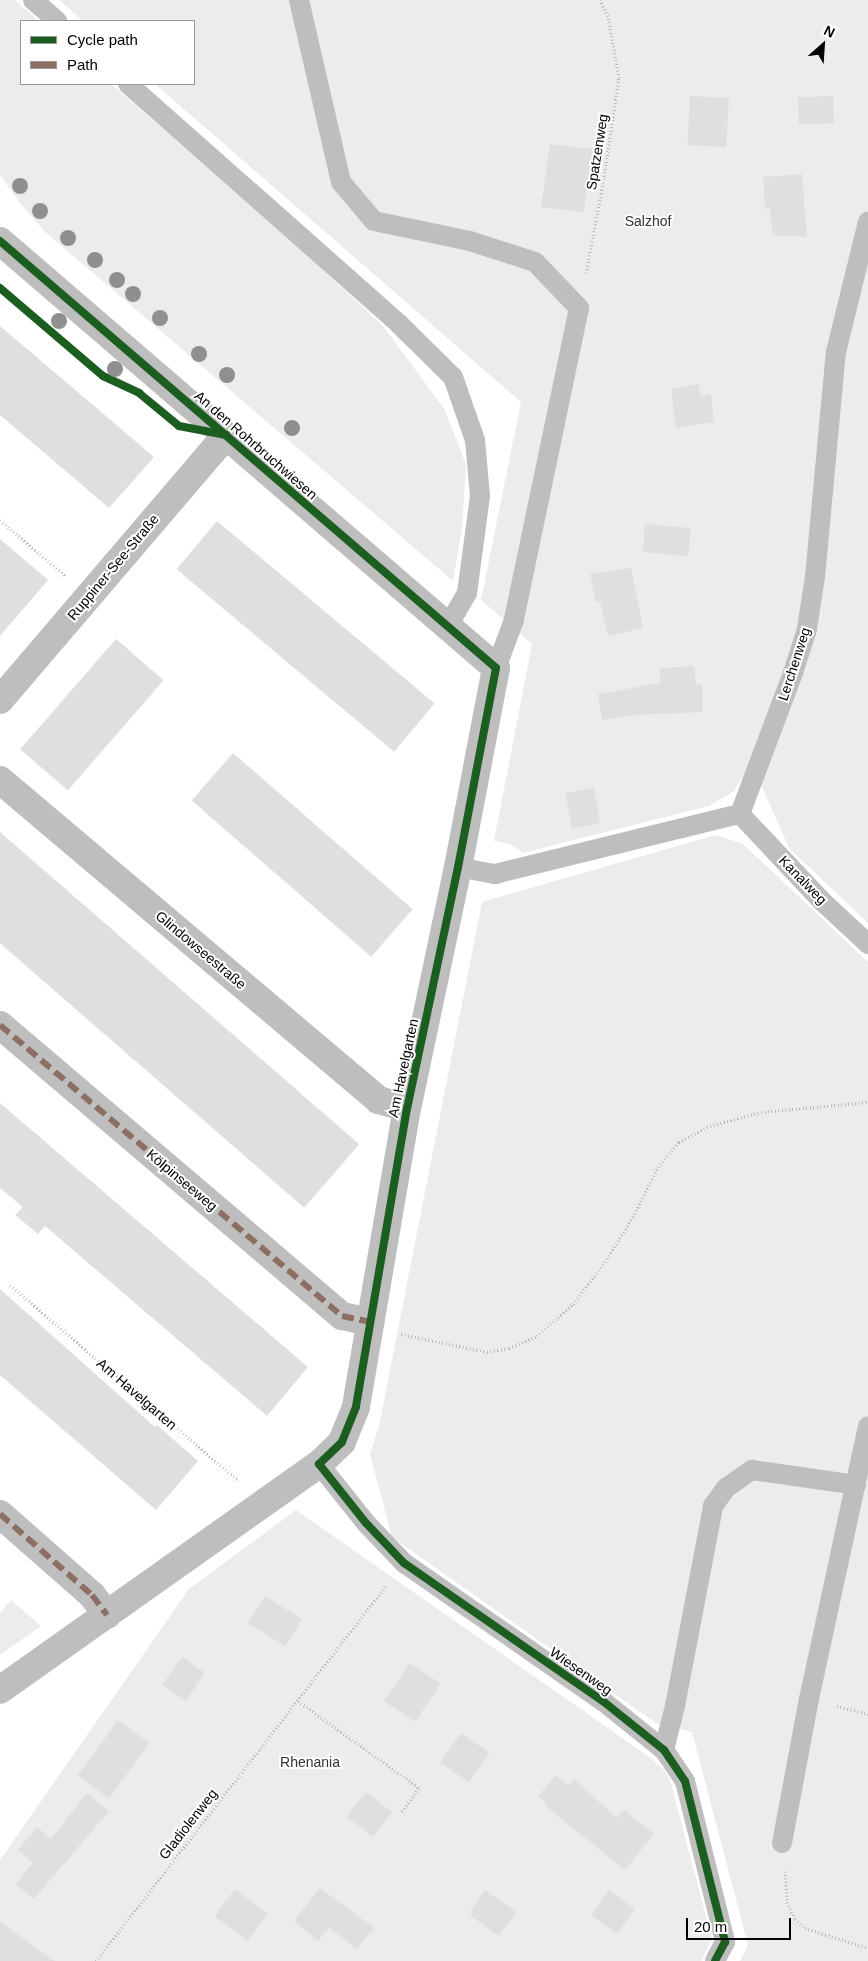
<!DOCTYPE html>
<html>
<head>
<meta charset="utf-8">
<style>
	body { margin:0 }
	#map { position:relative; width:868px; height:1961px; overflow:hidden; background:#fff; font-family:Arial,sans-serif }
	div>[style] { position:absolute }
	.green>* { inset:0; background:#ececec }
	.building>* { inset:0; background:#dfdfdf; transform-origin:0 0 }
	.path>* { height:3px; margin-top:-1.5px; transform-origin:0; background:repeating-linear-gradient(90deg,#b9b9b9 0 1px,transparent 0 3.5px) }
	.service>* { height:20px; margin:-10px; padding:0 10px; transform-origin:10px; border-radius:10px; background:#bebebe }
	.minor>* { height:28px; margin:-14px; padding:0 14px; transform-origin:14px; border-radius:14px; background:#bebebe }
	.quiet>* { height:6px; margin-top:-3px; transform-origin:0; background:repeating-linear-gradient(90deg,#8d6e63 0 12px,transparent 0 18px) }
	.cycleway>* { height:8px; margin:-4px; padding:0 4px; transform-origin:4px; border-radius:4px; background:#1b5e20 }
	.trees>* { width:16px; height:16px; margin:-8px; border-radius:50%; background:#8f8f8f }
	span { translate:-50% -50%; white-space:nowrap; text-align:center; line-height:1.15; -webkit-text-stroke:4px #fff; paint-order:stroke }
	.street-label { font-size:14px; color:#000 }
	.park-label { font-size:14px; color:#333 }
	.legend { position:absolute; left:20px; top:20px; width:175px; height:65px; box-sizing:border-box; background:#fff; border:1px solid #999; margin:0; padding:6px 9px; list-style:none; font-size:15px; color:#000 }
	.legend li { display:flex; align-items:center; gap:10px; height:25px }
	.legend b { width:25px; border:1px solid #999 }
	.north { position:absolute; left:798px; top:20px; width:50px; height:50px; -webkit-text-stroke:4px #fff; paint-order:stroke; rotate:26deg; font-size:14px; font-weight:700; line-height:20px; text-align:center; color:#000 }
	.north::after { content:''; display:block; margin:auto; width:18px; height:22px; background:#000; clip-path:polygon(50% 0,100% 100%,50% 72%,0 100%) }
	.scale { position:absolute; left:686px; top:1918px; width:105px; height:22px; box-sizing:border-box; border:2px solid #000; border-top:0; padding-left:6px; font-size:15px; line-height:18px; white-space:nowrap; color:#000; -webkit-text-stroke:4px #fff; paint-order:stroke }
</style>
</head>
<body>
<div id="map">
	<div class="green">
		<div style="clip-path:polygon(0 0,15px 0,39px 21px,21px 21px,21px 84px,111px 84px,275px 225px,383px 326px,445px 410px,466px 465px,462px 529px,453px 581px,44px 231px,20px 203px,0 175px)"></div>
		<div style="clip-path:polygon(59px 0,868px 0,868px 923px,789px 848px,761px 785px,741px 779px,734px 791px,709px 806px,523px 853px,510px 844px,494px 841px,532px 644px,481px 600px,521px 402px,155px 84px,194px 84px,194px 21px,83px 21px)"></div>
		<div style="clip-path:polygon(716px 835px,743px 844px,868px 962px,868px 1961px,740px 1961px,748px 1945px,692px 1732px,656px 1723px,392px 1537px,370px 1454px,379px 1426px,482px 902px)"></div>
		<div style="clip-path:polygon(296px 1510px,648px 1756px,663px 1769px,670px 1780px,712px 1939px,701px 1961px,0 1961px,0 1860px,189px 1589px)"></div>
		<div style="clip-path:polygon(11px 1600px,41px 1626px,0 1655px,0 1613px)"></div>
	</div>
	<div class="building">
		<div style="left:690px;top:96px;width:39px;height:49px;rotate:3deg"></div>
		<div style="left:833px;top:96px;width:27px;height:35px;rotate:88deg"></div>
		<div style="clip-path:polygon(550px 144px,601px 150px,597px 179px,588px 178px,584px 212px,541px 207px)"></div>
		<div style="clip-path:polygon(802px 174px,807px 237px,773px 235px,770px 209px,765px 209px,763px 177px)"></div>
		<div style="clip-path:polygon(0 326px,154px 457px,109px 508px,0 415px)"></div>
		<div style="clip-path:polygon(698px 384px,701px 396px,711px 394px,714px 422px,676px 428px,671px 389px)"></div>
		<div style="left:217px;top:521px;width:284px;height:63px;rotate:40deg"></div>
		<div style="left:645px;top:524px;width:46px;height:28px;rotate:5deg"></div>
		<div style="clip-path:polygon(0 539px,48px 580px,0 636px)"></div>
		<div style="clip-path:polygon(631px 568px,643px 628px,608px 636px,600px 601px,596px 602px,590px 574px)"></div>
		<div style="left:116px;top:639px;width:63px;height:146px;rotate:41deg"></div>
		<div style="clip-path:polygon(694px 666px,696px 685px,702px 684px,703px 712px,636px 715px,602px 720px,598px 694px,660px 683px,660px 668px)"></div>
		<div style="left:233px;top:753px;width:238px;height:63px;rotate:41deg"></div>
		<div style="left:594px;top:788px;width:36px;height:29px;rotate:80deg"></div>
		<div style="left:0;top:832px;width:476px;height:84px;rotate:41deg"></div>
		<div style="clip-path:polygon(0 1103px,308px 1367px,267px 1416px,45px 1226px,38px 1234px,15px 1215px,23px 1207px,0 1188px)"></div>
		<div style="clip-path:polygon(0 1289px,155px 1427px,157px 1425px,198px 1461px,156px 1510px,0 1375px)"></div>
		<div style="left:265px;top:1596px;width:44px;height:32px;rotate:32deg"></div>
		<div style="left:182px;top:1657px;width:28px;height:34px;rotate:35deg"></div>
		<div style="left:410px;top:1663px;width:37px;height:46px;rotate:34deg"></div>
		<div style="left:118px;top:1720px;width:39px;height:69px;rotate:36deg"></div>
		<div style="left:461px;top:1733px;width:35px;height:36px;rotate:35deg"></div>
		<div style="clip-path:polygon(556px 1775px,568px 1785px,574px 1779px,617px 1818px,624px 1810px,654px 1834px,625px 1870px,545px 1806px,546px 1804px,538px 1796px)"></div>
		<div style="left:366px;top:1792px;width:33px;height:31px;rotate:38deg"></div>
		<div style="clip-path:polygon(87px 1793px,109px 1811px,34px 1899px,15px 1885px,33px 1863px,18px 1850px,37px 1827px,51px 1839px)"></div>
		<div style="clip-path:polygon(320px 1888px,374px 1928px,357px 1949px,329px 1928px,318px 1941px,294px 1921px)"></div>
		<div style="left:235px;top:1889px;width:41px;height:34px;rotate:37deg"></div>
		<div style="clip-path:polygon(485px 1890px,517px 1912px,499px 1936px,471px 1916px,472px 1914px,470px 1912px)"></div>
		<div style="left:609px;top:1890px;width:32px;height:31px;rotate:36deg"></div>
		<div style="clip-path:polygon(0 1922px,55px 1961px,0 1961px)"></div>
	</div>
	<div class="path">
		<div style="left:586px;top:273px;width:85px;rotate:-79.1deg"></div>
		<div style="left:602px;top:190px;width:113px;rotate:-81.4deg"></div>
		<div style="left:619px;top:78px;width:63px;rotate:-100.1deg"></div>
		<div style="left:608px;top:16px;width:18px;rotate:-117deg"></div>
		<div style="left:0;top:520px;width:87px;rotate:40.3deg"></div>
		<div style="left:10px;top:1285px;width:301px;rotate:40.6deg"></div>
		<div style="left:401px;top:1334px;width:88px;rotate:11.8deg"></div>
		<div style="left:487px;top:1352px;width:22px;rotate:-10deg"></div>
		<div style="left:509px;top:1348px;width:30px;rotate:-23deg"></div>
		<div style="left:537px;top:1336px;width:48px;rotate:-41.6deg"></div>
		<div style="left:573px;top:1304px;width:53px;rotate:-52.7deg"></div>
		<div style="left:605px;top:1262px;width:53px;rotate:-58.1deg"></div>
		<div style="left:633px;top:1217px;width:56px;rotate:-63.4deg"></div>
		<div style="left:658px;top:1167px;width:33px;rotate:-50deg"></div>
		<div style="left:679px;top:1142px;width:32px;rotate:-28deg"></div>
		<div style="left:707px;top:1127px;width:56px;rotate:-15.5deg"></div>
		<div style="left:761px;top:1112px;width:107px;rotate:-5.3deg"></div>
		<div style="left:298px;top:1701px;width:149px;rotate:35.7deg"></div>
		<div style="left:419px;top:1788px;width:31px;rotate:126deg"></div>
		<div style="left:837px;top:1706px;width:32px;rotate:14deg"></div>
		<div style="left:785px;top:1871px;width:31px;rotate:86deg"></div>
		<div style="left:787px;top:1902px;width:19px;rotate:65deg"></div>
		<div style="left:795px;top:1919px;width:13px;rotate:42deg"></div>
		<div style="left:805px;top:1928px;width:66px;rotate:17.6deg"></div>
		<div style="left:96px;top:1961px;width:474px;rotate:-52.3deg"></div>
	</div>
	<div class="service">
		<div style="left:33px;top:0;width:32px;rotate:41deg"></div>
		<div style="left:299px;top:0;width:187px;rotate:77deg"></div>
		<div style="left:341px;top:182px;width:51px;rotate:49.8deg"></div>
		<div style="left:374px;top:221px;width:98px;rotate:11.8deg"></div>
		<div style="left:470px;top:241px;width:68px;rotate:17.9deg"></div>
		<div style="left:535px;top:262px;width:64px;rotate:46.3deg"></div>
		<div style="left:579px;top:308px;width:319px;rotate:101.8deg"></div>
		<div style="left:514px;top:620px;width:51px;rotate:110.6deg"></div>
		<div style="left:128px;top:84px;width:362px;rotate:41.5deg"></div>
		<div style="left:399px;top:324px;width:76px;rotate:44.5deg"></div>
		<div style="left:453px;top:377px;width:67px;rotate:70.8deg"></div>
		<div style="left:475px;top:440px;width:56px;rotate:84.9deg"></div>
		<div style="left:480px;top:496px;width:98px;rotate:97.6deg"></div>
		<div style="left:467px;top:593px;width:38px;rotate:120deg"></div>
		<div style="left:740px;top:814px;width:121px;rotate:46.7deg"></div>
		<div style="left:823px;top:902px;width:62px;rotate:43deg"></div>
		<div style="left:458px;top:867px;width:38px;rotate:11deg"></div>
		<div style="left:495px;top:874px;width:252px;rotate:-13.8deg"></div>
		<div style="left:740px;top:814px;width:151px;rotate:-69.4deg"></div>
		<div style="left:793px;top:673px;width:46px;rotate:-72.3deg"></div>
		<div style="left:807px;top:629px;width:53px;rotate:-81.3deg"></div>
		<div style="left:815px;top:577px;width:226px;rotate:-84.7deg"></div>
		<div style="left:836px;top:352px;width:134px;rotate:-76.2deg"></div>
		<div style="left:319px;top:1464px;width:75px;rotate:51.5deg"></div>
		<div style="left:366px;top:1523px;width:55px;rotate:46.5deg"></div>
		<div style="left:404px;top:1563px;width:244px;rotate:34.8deg"></div>
		<div style="left:604px;top:1702px;width:77px;rotate:38.7deg"></div>
		<div style="left:664px;top:1750px;width:37px;rotate:56deg"></div>
		<div style="left:685px;top:1781px;width:166px;rotate:76deg"></div>
		<div style="left:725px;top:1942px;width:21px;rotate:118deg"></div>
		<div style="left:664px;top:1750px;width:45px;rotate:-76deg"></div>
		<div style="left:675px;top:1706px;width:204px;rotate:-79.2deg"></div>
		<div style="left:713px;top:1506px;width:22px;rotate:-54deg"></div>
		<div style="left:726px;top:1488px;width:32px;rotate:-35deg"></div>
		<div style="left:752px;top:1470px;width:105px;rotate:8.2deg"></div>
		<div style="left:782px;top:1843px;width:147px;rotate:-79.4deg"></div>
		<div style="left:809px;top:1699px;width:279px;rotate:-77.8deg"></div>
	</div>
	<div class="minor">
		<div style="left:0;top:241px;width:654px;rotate:40.72deg"></div>
		<div style="left:496px;top:668px;width:203px;rotate:100.8deg"></div>
		<div style="left:458px;top:867px;width:246px;rotate:101.9deg"></div>
		<div style="left:407px;top:1108px;width:303px;rotate:99.7deg"></div>
		<div style="left:356px;top:1407px;width:38px;rotate:112deg"></div>
		<div style="left:342px;top:1442px;width:32px;rotate:136deg"></div>
		<div style="left:319px;top:1464px;width:391px;rotate:144.7deg"></div>
		<div style="left:0;top:700px;width:348px;rotate:-49.5deg"></div>
		<div style="left:0;top:780px;width:495px;rotate:40.2deg"></div>
		<div style="left:378px;top:1100px;width:30px;rotate:15deg"></div>
		<div style="left:0;top:1025px;width:449px;rotate:40.4deg"></div>
		<div style="left:342px;top:1316px;width:29px;rotate:12deg"></div>
		<div style="left:0;top:1514px;width:123px;rotate:41.4deg"></div>
		<div style="left:92px;top:1595px;width:25px;rotate:53deg"></div>
	</div>
	<div class="quiet">
		<div style="left:0;top:1025px;width:449px;rotate:40.4deg"></div>
		<div style="left:342px;top:1316px;width:29px;rotate:12deg"></div>
		<div style="left:0;top:1514px;width:123px;rotate:41.4deg"></div>
		<div style="left:92px;top:1595px;width:25px;rotate:53deg"></div>
	</div>
	<div class="cycleway">
		<div style="left:0;top:241px;width:654px;rotate:40.72deg"></div>
		<div style="left:496px;top:668px;width:203px;rotate:100.8deg"></div>
		<div style="left:458px;top:867px;width:246px;rotate:101.9deg"></div>
		<div style="left:407px;top:1108px;width:303px;rotate:99.7deg"></div>
		<div style="left:356px;top:1407px;width:38px;rotate:112deg"></div>
		<div style="left:342px;top:1442px;width:32px;rotate:136deg"></div>
		<div style="left:319px;top:1464px;width:75px;rotate:51.5deg"></div>
		<div style="left:366px;top:1523px;width:55px;rotate:46.5deg"></div>
		<div style="left:404px;top:1563px;width:244px;rotate:34.8deg"></div>
		<div style="left:604px;top:1702px;width:77px;rotate:38.7deg"></div>
		<div style="left:664px;top:1750px;width:37px;rotate:56deg"></div>
		<div style="left:685px;top:1781px;width:166px;rotate:76deg"></div>
		<div style="left:725px;top:1942px;width:21px;rotate:118deg"></div>
		<div style="left:0;top:288px;width:135px;rotate:40.5deg"></div>
		<div style="left:103px;top:376px;width:40px;rotate:25deg"></div>
		<div style="left:139px;top:393px;width:52px;rotate:39.5deg"></div>
		<div style="left:179px;top:426px;width:48px;rotate:10.8deg"></div>
	</div>
	<div class="trees">
		<div style="left:20px;top:186px"></div>
		<div style="left:40px;top:211px"></div>
		<div style="left:68px;top:238px"></div>
		<div style="left:95px;top:260px"></div>
		<div style="left:117px;top:280px"></div>
		<div style="left:133px;top:294px"></div>
		<div style="left:160px;top:318px"></div>
		<div style="left:59px;top:321px"></div>
		<div style="left:199px;top:354px"></div>
		<div style="left:115px;top:369px"></div>
		<div style="left:227px;top:375px"></div>
		<div style="left:292px;top:428px"></div>
	</div>
	<div class="street-label">
		<span style="left:597px;top:152px;rotate:-81deg">Spatzenweg</span>
		<span style="left:256px;top:445px;rotate:41deg">An den Rohrbruchwiesen</span>
		<span style="left:113px;top:567px;rotate:-50deg">Ruppiner-See-Straße</span>
		<span style="left:794px;top:664px;rotate:-72deg">Lerchenweg</span>
		<span style="left:803px;top:880px;rotate:46deg">Kanalweg</span>
		<span style="left:201px;top:950px;rotate:40deg">Glindowseestraße</span>
		<span style="left:403px;top:1068px;rotate:-78deg">Am Havelgarten</span>
		<span style="left:182px;top:1180px;rotate:40deg">Kölpinseeweg</span>
		<span style="left:137px;top:1394px;rotate:41deg">Am Havelgarten</span>
		<span style="left:581px;top:1671px;rotate:35deg">Wiesenweg</span>
		<span style="left:188px;top:1824px;rotate:-52deg">Gladiolenweg</span>
	</div>
	<div class="park-label">
		<span style="left:648px;top:221px">Salzhof</span>
		<span style="left:310px;top:1762px">Rhenania</span>
	</div>
	<ul class="legend">
	<li><b style="height:6px;background:#1b5e20"></b>Cycle path</li>
	<li><b style="height:6px;background:#8d6e63"></b>Path</li>
	</ul>
	<div class="north">N</div>
	<div class="scale">20 m</div>
</div>
</body>
</html>
